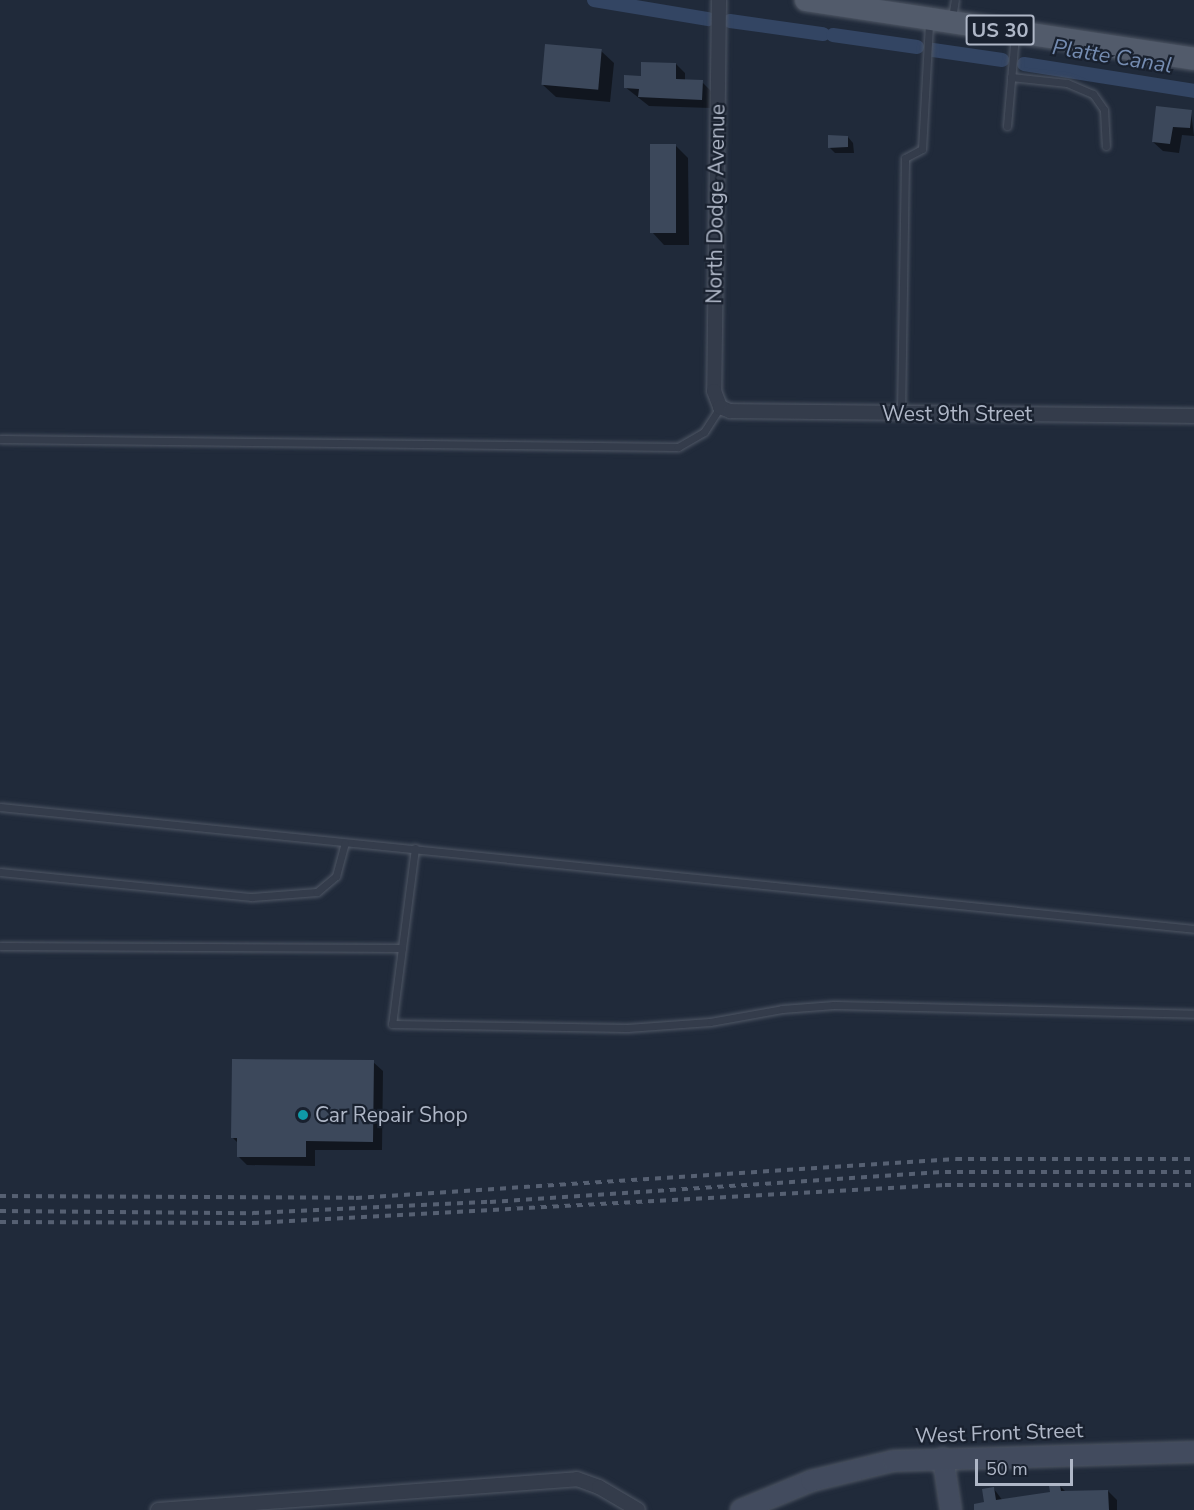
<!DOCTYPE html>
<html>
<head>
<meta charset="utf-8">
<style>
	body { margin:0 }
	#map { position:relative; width:1194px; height:1510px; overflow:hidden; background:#202a3a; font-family:"Nunito Sans",sans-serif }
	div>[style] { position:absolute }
	.shadow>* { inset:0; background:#0007 }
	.canal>* { height:14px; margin:-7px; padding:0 7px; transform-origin:7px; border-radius:7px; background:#334563 }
	.building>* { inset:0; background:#3c485b; transform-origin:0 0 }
	.roads { filter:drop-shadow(0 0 2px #4f5765) drop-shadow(0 0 2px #4f5765) }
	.lane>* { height:7px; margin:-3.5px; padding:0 3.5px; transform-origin:3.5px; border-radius:3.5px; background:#343c4b }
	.street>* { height:14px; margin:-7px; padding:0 7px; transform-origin:7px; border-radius:7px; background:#343c4b }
	.secondary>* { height:20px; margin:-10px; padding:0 10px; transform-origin:10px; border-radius:10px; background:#424b5e }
	.primary>* { height:22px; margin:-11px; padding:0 11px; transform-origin:11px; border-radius:11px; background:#525b6b }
	.rail>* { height:4px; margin-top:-2px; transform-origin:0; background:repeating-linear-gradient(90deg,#566072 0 6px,transparent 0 12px) }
	.dots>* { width:16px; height:16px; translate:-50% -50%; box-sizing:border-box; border:3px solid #19212f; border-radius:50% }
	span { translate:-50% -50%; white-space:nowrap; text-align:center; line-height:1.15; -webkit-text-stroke:4.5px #19212f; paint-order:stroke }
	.shield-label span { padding:2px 4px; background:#19212f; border:2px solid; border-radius:4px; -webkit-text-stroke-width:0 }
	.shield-label { font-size:20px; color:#afb7c7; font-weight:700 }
	.street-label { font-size:21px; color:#afb7c7 }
	.poi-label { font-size:21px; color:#afb7c7 }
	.left { translate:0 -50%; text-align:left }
	.water-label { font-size:22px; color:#758cb1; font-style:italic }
	.scale { position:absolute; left:975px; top:1459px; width:98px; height:27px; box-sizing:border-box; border:3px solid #afb7c7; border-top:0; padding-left:8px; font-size:18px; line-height:21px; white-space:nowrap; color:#afb7c7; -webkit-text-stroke:4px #19212f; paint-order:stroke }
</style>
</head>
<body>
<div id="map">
	<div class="shadow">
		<div style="clip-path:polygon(601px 51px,614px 63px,610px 102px,556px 97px,543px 85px)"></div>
		<div style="clip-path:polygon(676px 64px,685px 73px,685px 81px,702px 82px,711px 91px,711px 108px,649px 106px,625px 87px)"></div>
		<div style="clip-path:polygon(1191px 112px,1194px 136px,1182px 135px,1179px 153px,1163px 151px,1153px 142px)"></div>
		<div style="clip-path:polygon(848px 137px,853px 143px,854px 153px,835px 153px,829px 147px)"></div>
		<div style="clip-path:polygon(676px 146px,688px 158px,689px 245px,664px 245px,652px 232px)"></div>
		<div style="clip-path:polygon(373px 1062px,383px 1071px,382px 1150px,315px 1150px,315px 1166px,247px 1165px,238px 1156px,238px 1143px,233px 1138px)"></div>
		<div style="clip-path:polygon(1060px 1486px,1066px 1492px,1108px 1491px,1117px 1500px,1117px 1510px,987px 1510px,994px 1489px,1003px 1501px,1051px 1493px)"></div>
	</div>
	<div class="canal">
		<div style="left:594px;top:0;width:116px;rotate:9.5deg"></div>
		<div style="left:730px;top:21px;width:94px;rotate:8deg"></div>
		<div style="left:833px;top:35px;width:85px;rotate:8.1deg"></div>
		<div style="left:933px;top:50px;width:70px;rotate:8.2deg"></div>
		<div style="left:1024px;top:64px;width:172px;rotate:9deg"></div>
	</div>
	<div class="building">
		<div style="left:545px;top:44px;width:57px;height:41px;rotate:5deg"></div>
		<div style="clip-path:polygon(641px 62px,676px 63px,676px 79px,703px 80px,702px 100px,638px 97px,639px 89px,624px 88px,624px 75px,641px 76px)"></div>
		<div style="clip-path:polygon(1156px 106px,1192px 110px,1190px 128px,1173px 127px,1170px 144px,1152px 142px)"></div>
		<div style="clip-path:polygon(828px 135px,848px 136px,848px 147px,828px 148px)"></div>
		<div style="left:650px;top:144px;width:26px;height:89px"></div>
		<div style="clip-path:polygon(232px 1059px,374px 1060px,373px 1142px,306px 1141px,306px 1157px,237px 1157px,237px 1138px,231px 1138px)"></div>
		<div style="clip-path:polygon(1060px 1485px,1061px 1491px,1108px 1490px,1109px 1510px,974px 1510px,974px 1504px,984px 1502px,982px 1489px,994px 1487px,996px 1500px,1050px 1492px,1049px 1486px)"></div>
	</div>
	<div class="roads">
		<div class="lane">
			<div style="left:952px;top:18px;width:18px;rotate:-81deg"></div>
			<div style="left:1011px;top:77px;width:56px;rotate:6.1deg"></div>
			<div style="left:1067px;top:83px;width:28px;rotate:23deg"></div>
			<div style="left:1093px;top:94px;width:19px;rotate:55deg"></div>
			<div style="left:1104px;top:110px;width:36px;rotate:87deg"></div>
			<div style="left:1007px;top:126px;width:91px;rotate:-85deg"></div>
			<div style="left:901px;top:414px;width:256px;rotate:-89.1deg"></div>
			<div style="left:905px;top:158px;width:19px;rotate:-28deg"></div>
			<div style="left:922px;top:149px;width:127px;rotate:-86.8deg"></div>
			<div style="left:0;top:439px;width:678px;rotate:0.68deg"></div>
			<div style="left:678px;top:447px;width:30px;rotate:-30deg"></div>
			<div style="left:704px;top:432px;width:30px;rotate:-57deg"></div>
			<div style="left:0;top:807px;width:1200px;rotate:5.83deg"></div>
			<div style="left:415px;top:848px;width:177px;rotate:97.4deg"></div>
			<div style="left:392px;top:1024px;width:235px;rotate:1deg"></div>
			<div style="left:627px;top:1028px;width:83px;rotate:-4.1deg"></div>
			<div style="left:710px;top:1022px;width:73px;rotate:-10.2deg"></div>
			<div style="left:782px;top:1009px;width:52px;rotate:-4.4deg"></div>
			<div style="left:834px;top:1005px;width:360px;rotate:1.4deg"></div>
			<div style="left:0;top:872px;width:253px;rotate:5.7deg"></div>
			<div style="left:252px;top:897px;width:65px;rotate:-4.4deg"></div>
			<div style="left:317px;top:892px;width:25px;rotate:-40deg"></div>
			<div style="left:336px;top:876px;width:34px;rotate:-75deg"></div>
			<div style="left:0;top:946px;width:402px;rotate:0.3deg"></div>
		</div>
		<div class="street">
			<div style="left:719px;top:0;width:391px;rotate:90.7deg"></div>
			<div style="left:714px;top:391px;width:17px;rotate:69deg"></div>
			<div style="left:720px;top:407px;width:11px;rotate:22deg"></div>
			<div style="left:730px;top:411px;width:464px;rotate:0.6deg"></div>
			<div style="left:158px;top:1510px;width:420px;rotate:-4.2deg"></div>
			<div style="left:577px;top:1479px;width:23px;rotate:20deg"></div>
			<div style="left:599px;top:1487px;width:45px;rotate:30.5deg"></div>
		</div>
		<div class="secondary">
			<div style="left:943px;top:1458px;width:53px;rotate:81.3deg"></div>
			<div style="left:741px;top:1510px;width:76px;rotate:-22.5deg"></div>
			<div style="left:811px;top:1481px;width:84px;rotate:-13.7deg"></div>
			<div style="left:893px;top:1461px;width:301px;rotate:-1.7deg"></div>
		</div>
		<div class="primary">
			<div style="left:806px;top:0;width:392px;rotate:8.6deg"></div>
		</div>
	</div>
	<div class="rail">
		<div style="left:0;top:1196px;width:356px;rotate:0.3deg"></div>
		<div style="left:356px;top:1198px;width:601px;rotate:-3.72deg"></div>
		<div style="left:956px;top:1159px;width:238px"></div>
		<div style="left:0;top:1211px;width:253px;rotate:0.5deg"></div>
		<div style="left:253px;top:1213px;width:237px;rotate:-2.7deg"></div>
		<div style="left:490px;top:1202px;width:456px;rotate:-3.8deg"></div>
		<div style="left:945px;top:1172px;width:249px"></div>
		<div style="left:0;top:1222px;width:253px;rotate:0.2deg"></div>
		<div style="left:253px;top:1223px;width:693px;rotate:-3.14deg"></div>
		<div style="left:945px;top:1185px;width:249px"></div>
	</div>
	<div class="dots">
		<div style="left:303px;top:1115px;background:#0f9aa8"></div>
	</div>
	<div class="shield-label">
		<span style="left:1000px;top:30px">US 30</span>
	</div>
	<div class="street-label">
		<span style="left:716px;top:204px;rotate:-89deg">North Dodge Avenue</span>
		<span style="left:957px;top:414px">West 9th Street</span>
		<span style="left:999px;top:1433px;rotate:-2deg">West Front Street</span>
	</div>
	<div class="poi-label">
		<span class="left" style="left:315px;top:1115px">Car Repair Shop</span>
	</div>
	<div class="water-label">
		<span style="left:1112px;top:57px;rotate:9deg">Platte Canal</span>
	</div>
	<div class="scale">50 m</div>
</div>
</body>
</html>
